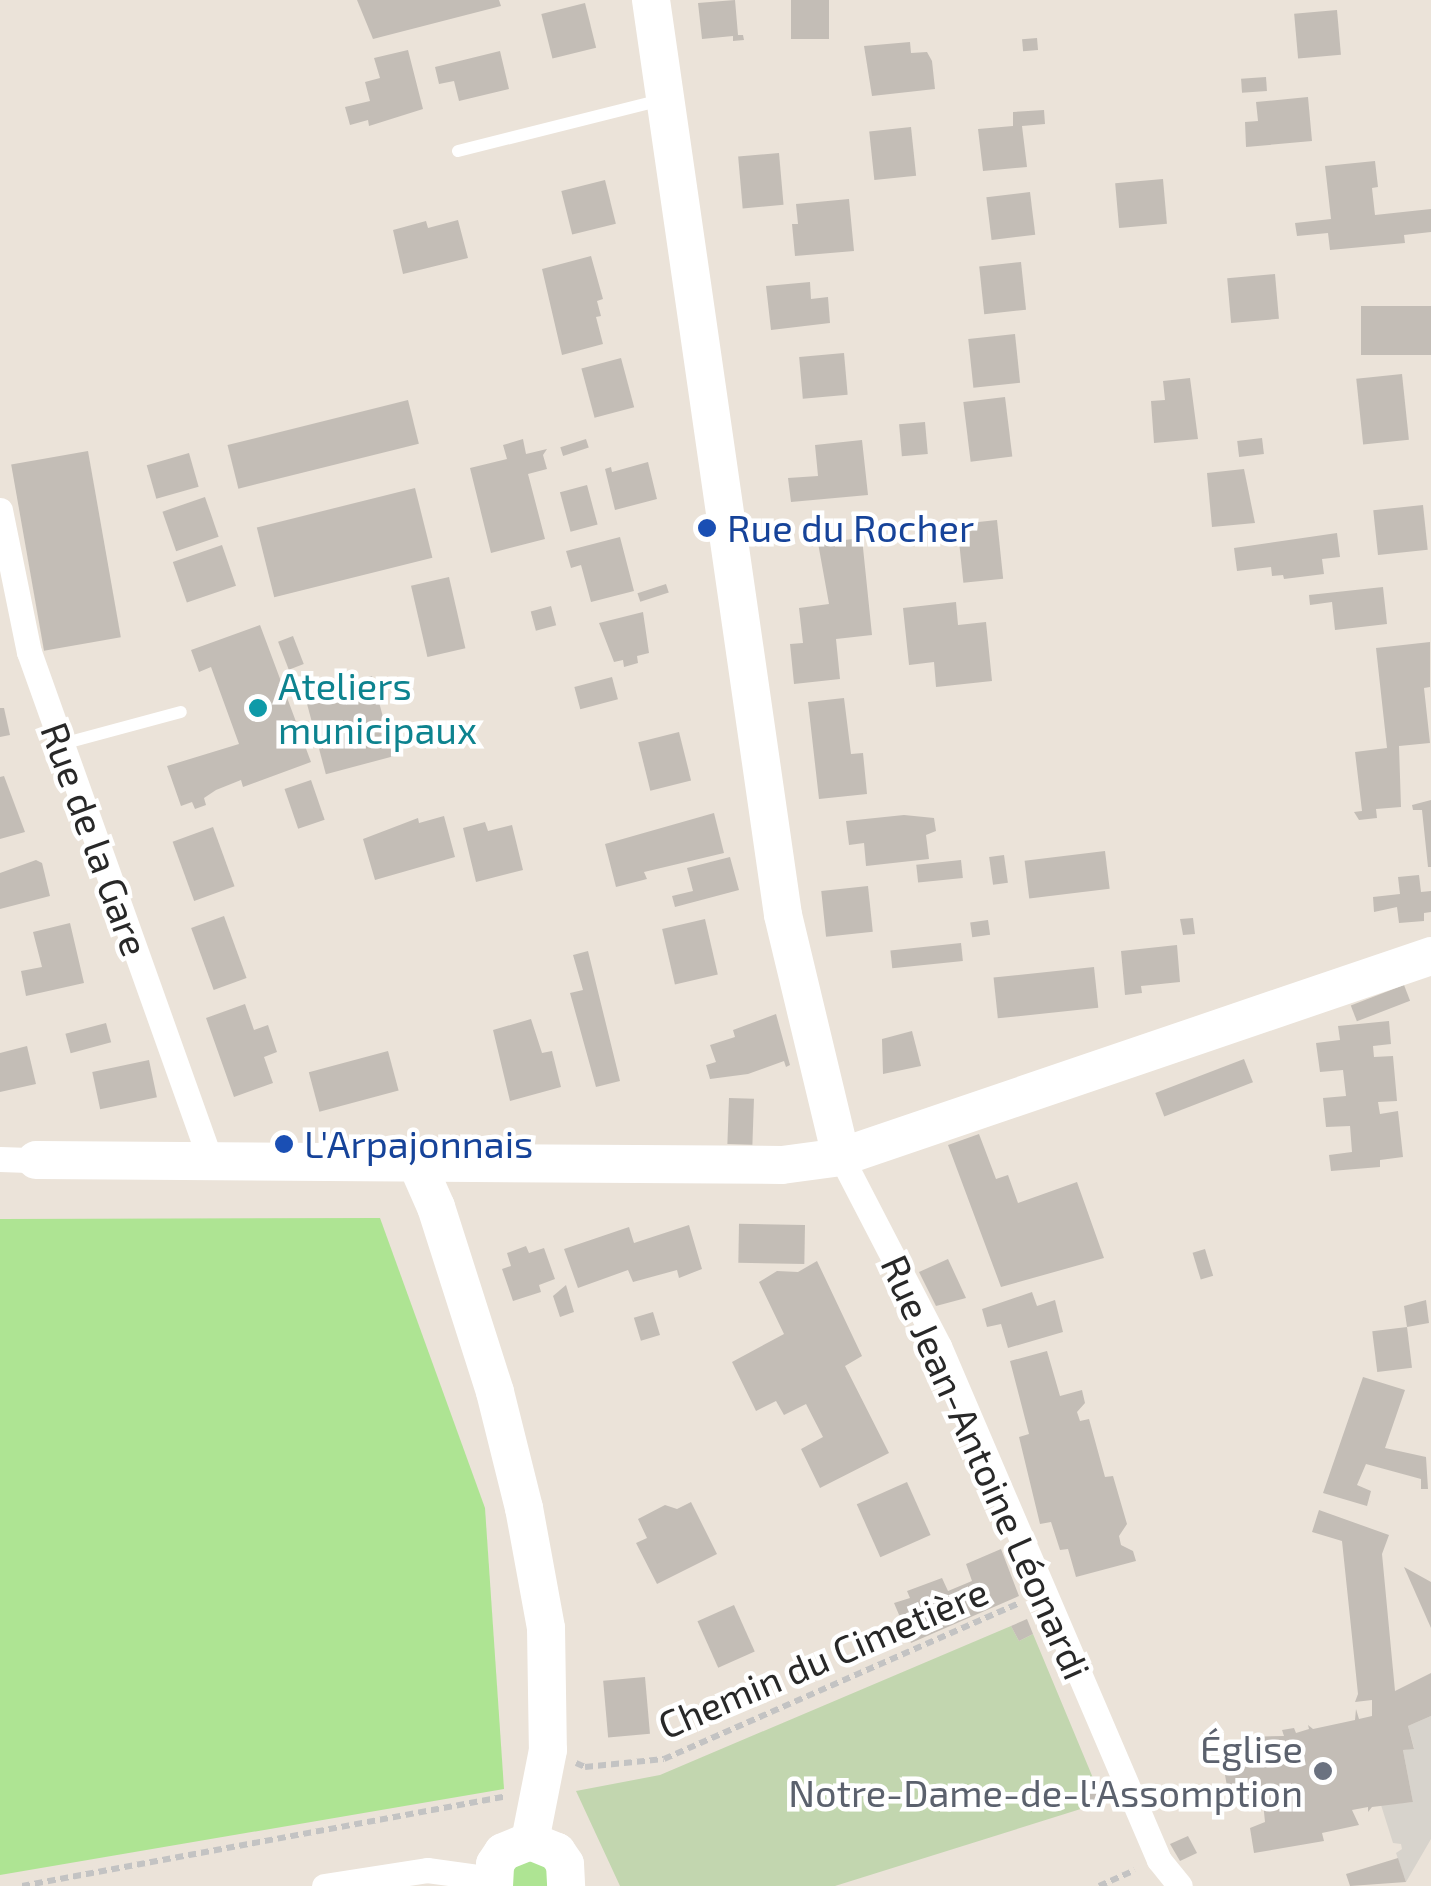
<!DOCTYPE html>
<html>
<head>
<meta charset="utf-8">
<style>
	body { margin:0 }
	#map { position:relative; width:1431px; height:1886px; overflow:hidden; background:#ebe3d9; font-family:"Exo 2",sans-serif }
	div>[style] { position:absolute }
	.green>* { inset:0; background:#aee493 }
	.cemetery>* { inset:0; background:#c2d6af }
	.plaza>* { inset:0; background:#d7d3cc }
	.building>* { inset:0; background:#c3bdb6; transform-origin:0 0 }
	.path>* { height:6px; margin-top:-3px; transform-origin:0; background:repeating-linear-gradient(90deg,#c3c3c3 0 8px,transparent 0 13px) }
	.lane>* { height:12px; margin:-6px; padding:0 6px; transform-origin:6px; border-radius:6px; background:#fff }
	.street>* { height:25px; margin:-12.5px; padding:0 12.5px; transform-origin:12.5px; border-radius:12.5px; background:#fff }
	.secondary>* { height:38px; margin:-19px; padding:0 19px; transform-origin:19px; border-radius:19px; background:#fff }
	.dots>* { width:28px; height:28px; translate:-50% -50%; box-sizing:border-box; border:5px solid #fff; border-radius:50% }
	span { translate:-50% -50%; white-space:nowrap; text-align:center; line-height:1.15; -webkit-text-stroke:9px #fff; paint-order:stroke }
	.transit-label { font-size:38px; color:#164399 }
	.left { translate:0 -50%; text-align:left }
	.culture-label { font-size:38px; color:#0d838f }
	.street-label { font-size:38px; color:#282828 }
	.worship-label { font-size:38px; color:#5b616d }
	.right { translate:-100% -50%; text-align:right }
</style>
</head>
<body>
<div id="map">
	<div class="green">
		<div style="clip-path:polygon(380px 1218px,485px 1508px,504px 1789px,0 1875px,0 1219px)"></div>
		<div style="clip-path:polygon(535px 1857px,548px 1870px,547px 1886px,510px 1886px,511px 1867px)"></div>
	</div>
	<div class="cemetery">
		<div style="clip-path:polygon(1011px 1626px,1019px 1641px,1033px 1634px,1103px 1802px,835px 1886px,620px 1886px,576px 1791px,660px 1775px)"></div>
	</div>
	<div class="plaza">
		<div style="clip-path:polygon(1431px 1716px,1431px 1839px,1406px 1882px,1396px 1853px,1402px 1849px,1401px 1844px,1393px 1843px,1381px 1805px,1413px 1802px,1403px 1750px,1414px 1748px,1408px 1726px)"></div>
	</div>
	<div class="building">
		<div style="clip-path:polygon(357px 0,499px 0,501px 6px,373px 39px)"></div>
		<div style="clip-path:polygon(735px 0,738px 35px,743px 35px,744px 40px,733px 41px,733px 36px,702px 39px,698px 3px)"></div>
		<div style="left:791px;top:0;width:38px;height:39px"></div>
		<div style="left:585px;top:3px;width:46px;height:45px;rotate:76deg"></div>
		<div style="left:1337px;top:10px;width:45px;height:43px;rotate:85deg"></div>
		<div style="left:1037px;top:38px;width:12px;height:15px;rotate:85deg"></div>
		<div style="clip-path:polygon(910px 42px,911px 53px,927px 52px,932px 61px,935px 89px,872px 96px,864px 46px)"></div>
		<div style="clip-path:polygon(408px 50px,423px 109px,369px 126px,368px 120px,350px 125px,345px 107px,370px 101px,365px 82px,380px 78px,374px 58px)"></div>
		<div style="clip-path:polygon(500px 51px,509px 89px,459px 101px,454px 81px,439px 84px,435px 67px)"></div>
		<div style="left:1266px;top:77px;width:14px;height:25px;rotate:86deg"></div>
		<div style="clip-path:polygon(1308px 97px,1312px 141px,1246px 147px,1245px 122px,1258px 121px,1256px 102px)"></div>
		<div style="clip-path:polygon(1044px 110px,1045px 124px,1022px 126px,1027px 167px,983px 171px,978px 129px,1013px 126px,1013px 112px)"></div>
		<div style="left:911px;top:127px;width:49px;height:42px;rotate:84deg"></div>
		<div style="left:779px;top:153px;width:52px;height:41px;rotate:85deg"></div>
		<div style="clip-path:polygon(1375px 161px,1378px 187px,1372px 188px,1375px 215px,1431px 209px,1431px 232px,1404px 235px,1405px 243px,1330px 250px,1328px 233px,1297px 236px,1295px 223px,1331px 219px,1325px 166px)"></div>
		<div style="left:1163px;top:179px;width:45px;height:48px;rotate:85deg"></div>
		<div style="left:605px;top:180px;width:45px;height:45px;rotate:76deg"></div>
		<div style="left:1030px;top:192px;width:43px;height:44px;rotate:83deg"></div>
		<div style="clip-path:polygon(849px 199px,854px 251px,795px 256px,792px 224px,798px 224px,796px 204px)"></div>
		<div style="clip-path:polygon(458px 220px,468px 258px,403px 274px,393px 230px,426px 221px,428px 228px)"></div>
		<div style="clip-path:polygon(591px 256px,603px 299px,597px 301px,601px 316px,596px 317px,603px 344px,562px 355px,542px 269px)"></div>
		<div style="left:1021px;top:262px;width:48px;height:42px;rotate:84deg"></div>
		<div style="left:1275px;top:274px;width:45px;height:48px;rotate:85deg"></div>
		<div style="clip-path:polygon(810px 282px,811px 299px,828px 297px,830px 323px,771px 330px,766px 286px)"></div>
		<div style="left:1431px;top:306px;width:49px;height:70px;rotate:90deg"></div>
		<div style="left:1015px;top:334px;width:49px;height:47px;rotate:84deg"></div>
		<div style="left:844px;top:353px;width:42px;height:45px;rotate:85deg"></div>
		<div style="left:621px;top:358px;width:51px;height:41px;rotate:75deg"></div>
		<div style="left:1402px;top:374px;width:66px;height:46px;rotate:84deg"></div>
		<div style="clip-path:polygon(1190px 378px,1198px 439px,1154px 443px,1151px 401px,1165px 400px,1163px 381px)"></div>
		<div style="left:1005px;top:397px;width:60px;height:42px;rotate:83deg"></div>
		<div style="left:408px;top:400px;width:45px;height:186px;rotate:76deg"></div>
		<div style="left:925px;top:422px;width:32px;height:26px;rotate:85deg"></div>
		<div style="left:1262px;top:438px;width:16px;height:25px;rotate:83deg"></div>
		<div style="clip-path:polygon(523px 439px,526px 454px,547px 449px,543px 455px,547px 469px,528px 474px,545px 539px,491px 553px,470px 468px,507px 459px,503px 445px)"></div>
		<div style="left:586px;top:439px;width:9px;height:27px;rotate:72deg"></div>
		<div style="clip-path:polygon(862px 440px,868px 495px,791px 502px,788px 478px,818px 476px,815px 445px)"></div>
		<div style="left:88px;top:451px;width:189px;height:78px;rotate:80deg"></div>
		<div style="left:189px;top:453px;width:35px;height:44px;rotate:74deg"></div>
		<div style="clip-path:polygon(648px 462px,657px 499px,615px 510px,605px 469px,611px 467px,612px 472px)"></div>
		<div style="clip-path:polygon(1244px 469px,1255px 523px,1212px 527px,1207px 473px)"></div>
		<div style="left:587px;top:485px;width:41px;height:28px;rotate:75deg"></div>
		<div style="left:415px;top:488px;width:72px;height:163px;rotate:76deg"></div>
		<div style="left:205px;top:497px;width:42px;height:45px;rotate:71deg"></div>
		<div style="left:1423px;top:505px;width:45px;height:50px;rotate:84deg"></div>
		<div style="left:997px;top:520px;width:59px;height:40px;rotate:84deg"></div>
		<div style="clip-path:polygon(1337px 533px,1340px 557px,1322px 559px,1324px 574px,1284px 579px,1283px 575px,1272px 576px,1271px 567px,1237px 571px,1234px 548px)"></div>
		<div style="clip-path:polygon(620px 537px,634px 591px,591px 602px,581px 565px,571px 568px,566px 551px)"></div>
		<div style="clip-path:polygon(862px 538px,872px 635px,836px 639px,840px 679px,794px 684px,790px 644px,803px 643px,799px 608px,829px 604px,818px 543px)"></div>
		<div style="left:222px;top:545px;width:43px;height:52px;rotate:71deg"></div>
		<div style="left:449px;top:577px;width:73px;height:39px;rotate:77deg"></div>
		<div style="left:666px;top:584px;width:9px;height:30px;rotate:72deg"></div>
		<div style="clip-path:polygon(1383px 587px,1387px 624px,1335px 630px,1332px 602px,1310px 605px,1309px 595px)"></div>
		<div style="clip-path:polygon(956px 602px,958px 625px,986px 622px,992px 681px,936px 687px,934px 662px,909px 665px,903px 608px)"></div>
		<div style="left:551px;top:606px;width:20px;height:21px;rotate:75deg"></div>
		<div style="clip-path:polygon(643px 612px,649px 653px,637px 656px,638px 663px,624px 667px,623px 660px,614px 662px,599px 623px)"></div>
		<div style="clip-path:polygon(260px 625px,311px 762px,243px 787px,241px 780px,216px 790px,204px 798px,206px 805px,195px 809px,192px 802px,181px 806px,167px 766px,239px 744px,211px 667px,199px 672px,191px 650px)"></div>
		<div style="left:293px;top:636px;width:30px;height:16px;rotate:69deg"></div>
		<div style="clip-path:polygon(1430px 642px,1430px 687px,1424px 688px,1430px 743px,1399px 746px,1401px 807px,1376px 809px,1377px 818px,1359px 820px,1354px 812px,1362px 811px,1355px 752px,1387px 748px,1376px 648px)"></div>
		<div style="left:372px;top:676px;width:83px;height:70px;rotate:75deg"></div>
		<div style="left:612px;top:677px;width:23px;height:39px;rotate:75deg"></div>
		<div style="clip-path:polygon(844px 698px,851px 754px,863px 753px,867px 794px,819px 799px,808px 702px)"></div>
		<div style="clip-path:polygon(0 708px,4px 708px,10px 735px,0 737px)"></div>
		<div style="left:679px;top:732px;width:50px;height:42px;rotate:76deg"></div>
		<div style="clip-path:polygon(4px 776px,25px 832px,0 839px,0 777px)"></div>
		<div style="left:311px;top:780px;width:42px;height:28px;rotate:71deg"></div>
		<div style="clip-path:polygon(1431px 800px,1431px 867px,1428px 867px,1422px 810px,1413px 810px,1412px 805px)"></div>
		<div style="clip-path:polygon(714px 813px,724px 853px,644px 872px,647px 879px,616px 887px,605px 844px)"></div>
		<div style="clip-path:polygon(904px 815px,934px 818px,936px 831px,926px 835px,929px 859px,866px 866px,864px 843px,849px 845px,846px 821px)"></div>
		<div style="clip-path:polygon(444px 816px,455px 857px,375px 880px,363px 839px,418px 818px,419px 823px)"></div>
		<div style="clip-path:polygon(485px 822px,488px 831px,512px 825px,523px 870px,476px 882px,463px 828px)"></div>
		<div style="left:213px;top:827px;width:63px;height:43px;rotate:70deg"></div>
		<div style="left:1105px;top:851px;width:38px;height:81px;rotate:83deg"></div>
		<div style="left:1004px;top:855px;width:28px;height:15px;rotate:82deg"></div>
		<div style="clip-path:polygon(730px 857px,739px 890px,675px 907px,672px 896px,693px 891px,687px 868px)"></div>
		<div style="clip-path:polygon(36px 860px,42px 863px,50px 896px,0 909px,0 873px)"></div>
		<div style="left:961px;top:860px;width:18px;height:45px;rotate:84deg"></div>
		<div style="clip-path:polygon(1419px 875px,1421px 892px,1431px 891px,1431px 912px,1424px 913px,1424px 921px,1399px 923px,1397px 907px,1374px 912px,1373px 897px,1400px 894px,1398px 877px)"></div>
		<div style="left:868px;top:886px;width:46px;height:47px;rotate:84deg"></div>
		<div style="left:224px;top:916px;width:66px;height:35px;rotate:70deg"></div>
		<div style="clip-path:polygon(1193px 918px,1195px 934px,1183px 935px,1180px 919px)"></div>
		<div style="left:705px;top:919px;width:57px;height:44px;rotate:77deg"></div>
		<div style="left:988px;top:920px;width:15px;height:18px;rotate:82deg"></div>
		<div style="clip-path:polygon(70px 923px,84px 983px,26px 996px,21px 971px,42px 967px,33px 932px)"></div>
		<div style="left:961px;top:943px;width:18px;height:71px;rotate:84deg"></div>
		<div style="clip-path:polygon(1177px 945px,1180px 982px,1141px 986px,1142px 993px,1125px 995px,1121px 951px)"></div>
		<div style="clip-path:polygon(588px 951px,620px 1081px,596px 1087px,570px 993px,583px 990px,573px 955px)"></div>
		<div style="left:1094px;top:967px;width:41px;height:101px;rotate:84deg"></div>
		<div style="left:1404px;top:985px;width:17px;height:57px;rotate:69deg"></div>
		<div style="clip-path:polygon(245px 1004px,254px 1030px,268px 1025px,277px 1052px,264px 1057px,273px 1083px,234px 1097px,206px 1018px)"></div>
		<div style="clip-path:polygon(776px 1014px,790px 1065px,786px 1067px,784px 1061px,748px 1074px,710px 1079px,706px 1065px,716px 1062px,710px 1045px,735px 1037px,733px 1030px)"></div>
		<div style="clip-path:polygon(531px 1019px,542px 1053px,552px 1051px,561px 1087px,510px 1101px,493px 1030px)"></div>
		<div style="clip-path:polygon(1389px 1021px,1391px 1044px,1373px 1046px,1374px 1057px,1393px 1056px,1397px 1101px,1378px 1102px,1380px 1114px,1398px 1111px,1403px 1157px,1380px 1160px,1380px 1167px,1331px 1171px,1329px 1155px,1352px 1152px,1350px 1126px,1326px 1127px,1323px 1098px,1346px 1096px,1343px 1070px,1320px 1072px,1316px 1043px,1340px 1040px,1338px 1026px)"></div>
		<div style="left:106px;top:1023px;width:20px;height:42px;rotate:75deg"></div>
		<div style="clip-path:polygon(912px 1031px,921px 1066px,883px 1074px,882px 1039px)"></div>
		<div style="clip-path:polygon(27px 1046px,36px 1084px,0 1092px,0 1053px)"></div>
		<div style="left:388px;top:1051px;width:41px;height:82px;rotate:75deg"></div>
		<div style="left:1244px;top:1059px;width:25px;height:95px;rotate:69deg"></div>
		<div style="left:149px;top:1060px;width:38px;height:58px;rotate:78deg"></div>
		<div style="left:729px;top:1098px;width:25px;height:46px;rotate:2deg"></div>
		<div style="clip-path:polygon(979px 1134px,996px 1179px,1008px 1175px,1018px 1203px,1077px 1182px,1104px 1258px,1001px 1287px,948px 1145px)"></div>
		<div style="clip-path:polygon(689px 1225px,702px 1269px,679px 1278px,677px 1270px,633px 1282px,628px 1270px,578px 1288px,564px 1249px,629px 1227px,634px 1243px)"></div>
		<div style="left:805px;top:1225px;width:39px;height:66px;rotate:91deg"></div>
		<div style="clip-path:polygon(526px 1246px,529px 1253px,544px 1248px,555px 1279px,539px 1285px,541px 1292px,513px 1301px,502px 1269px,511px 1266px,507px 1253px)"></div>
		<div style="left:1205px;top:1249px;width:28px;height:13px;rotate:73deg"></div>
		<div style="clip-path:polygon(948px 1259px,966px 1298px,936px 1306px,919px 1272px)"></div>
		<div style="clip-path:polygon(817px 1261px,862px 1356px,845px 1366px,889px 1453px,820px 1488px,801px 1449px,823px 1437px,806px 1404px,784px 1415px,776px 1401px,756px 1411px,732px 1362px,784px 1334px,759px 1282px,777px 1271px,798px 1272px)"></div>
		<div style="clip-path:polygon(566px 1285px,574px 1312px,560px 1317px,553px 1296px)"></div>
		<div style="clip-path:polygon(1032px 1292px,1037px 1306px,1055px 1300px,1063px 1332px,1008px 1348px,1001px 1324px,987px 1327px,982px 1309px)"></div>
		<div style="clip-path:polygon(1426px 1300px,1429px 1323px,1407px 1327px,1404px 1306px)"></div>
		<div style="left:653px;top:1312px;width:24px;height:20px;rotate:73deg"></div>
		<div style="left:1407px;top:1327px;width:41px;height:35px;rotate:83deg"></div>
		<div style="clip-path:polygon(1047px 1351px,1060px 1396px,1082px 1390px,1085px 1403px,1077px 1412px,1080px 1421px,1089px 1419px,1105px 1477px,1113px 1476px,1127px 1524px,1119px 1536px,1121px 1545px,1133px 1551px,1136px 1561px,1076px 1577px,1068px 1549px,1060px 1550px,1051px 1522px,1040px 1524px,1019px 1437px,1029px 1434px,1010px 1361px)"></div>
		<div style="clip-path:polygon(1363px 1377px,1405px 1390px,1385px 1448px,1426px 1457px,1428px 1489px,1421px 1489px,1421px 1479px,1366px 1464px,1357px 1485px,1371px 1491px,1367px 1506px,1323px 1493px)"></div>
		<div style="left:907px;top:1482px;width:58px;height:55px;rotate:66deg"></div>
		<div style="clip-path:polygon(691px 1502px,717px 1554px,657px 1584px,636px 1543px,647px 1538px,638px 1519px,665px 1505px,677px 1509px)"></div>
		<div style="clip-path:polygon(1319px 1510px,1389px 1535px,1382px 1554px,1395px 1691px,1431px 1673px,1431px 1716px,1408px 1726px,1414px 1749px,1403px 1750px,1413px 1802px,1372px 1807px,1368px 1812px,1368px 1807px,1352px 1810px,1359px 1825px,1322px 1833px,1324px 1841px,1254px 1853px,1250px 1828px,1265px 1822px,1263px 1802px,1258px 1797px,1230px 1803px,1225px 1775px,1255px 1763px,1244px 1737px,1284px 1736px,1282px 1730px,1294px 1728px,1296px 1733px,1309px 1729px,1308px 1725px,1313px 1729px,1355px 1720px,1356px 1709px,1359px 1719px,1372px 1716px,1372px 1700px,1355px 1702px,1358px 1694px,1342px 1541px,1312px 1532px)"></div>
		<div style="clip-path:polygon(1001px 1549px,1019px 1596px,911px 1643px,894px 1603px,910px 1598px,907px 1591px,942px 1578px,948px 1591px,972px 1581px,966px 1564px)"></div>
		<div style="clip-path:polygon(1404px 1567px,1431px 1582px,1431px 1628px)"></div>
		<div style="left:734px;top:1605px;width:51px;height:40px;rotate:66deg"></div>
		<div style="clip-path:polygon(1027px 1619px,1033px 1634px,1019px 1641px,1011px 1626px)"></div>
		<div style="left:645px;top:1677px;width:57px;height:42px;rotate:85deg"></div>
		<div style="left:1094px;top:1786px;width:18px;height:20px;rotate:68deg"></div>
		<div style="clip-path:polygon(1188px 1836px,1197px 1853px,1180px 1861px,1170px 1844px)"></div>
		<div style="clip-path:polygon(1398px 1858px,1406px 1882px,1350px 1886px,1346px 1874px)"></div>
	</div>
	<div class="path">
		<div style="left:576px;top:1763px;width:10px;rotate:24deg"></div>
		<div style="left:585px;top:1767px;width:79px;rotate:-5.8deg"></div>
		<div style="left:664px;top:1759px;width:389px;rotate:-23.7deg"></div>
		<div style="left:22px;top:1886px;width:490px;rotate:-10.5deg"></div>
		<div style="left:1099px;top:1886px;width:39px;rotate:-24deg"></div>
	</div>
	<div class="lane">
		<div style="left:458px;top:151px;width:209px;rotate:-14.1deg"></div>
		<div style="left:62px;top:744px;width:123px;rotate:-15.1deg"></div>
	</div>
	<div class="street">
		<div style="left:0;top:510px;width:145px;rotate:78.5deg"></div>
		<div style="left:29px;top:652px;width:542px;rotate:70.36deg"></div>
		<div style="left:841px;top:1157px;width:213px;rotate:62.6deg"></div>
		<div style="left:939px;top:1346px;width:559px;rotate:66.83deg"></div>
		<div style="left:1159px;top:1860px;width:33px;rotate:51deg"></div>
		<div style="left:0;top:1159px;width:36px;rotate:2deg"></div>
		<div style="left:324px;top:1886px;width:104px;rotate:-8.8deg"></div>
		<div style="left:427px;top:1870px;width:67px;rotate:7.8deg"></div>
	</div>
	<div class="secondary">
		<div style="left:651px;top:0;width:924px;rotate:81.79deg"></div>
		<div style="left:783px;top:915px;width:249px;rotate:76.5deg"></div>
		<div style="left:36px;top:1160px;width:746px;rotate:0.38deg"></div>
		<div style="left:782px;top:1165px;width:60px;rotate:-7.7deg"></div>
		<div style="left:841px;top:1157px;width:623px;rotate:-18.81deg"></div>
		<div style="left:417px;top:1164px;width:47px;rotate:66.2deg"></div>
		<div style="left:436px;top:1207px;width:194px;rotate:72.3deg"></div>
		<div style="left:495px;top:1392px;width:120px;rotate:76deg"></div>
		<div style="left:524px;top:1508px;width:122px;rotate:79.6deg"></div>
		<div style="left:546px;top:1628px;width:122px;rotate:89.1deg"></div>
		<div style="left:548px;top:1750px;width:93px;rotate:101.2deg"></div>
		<div style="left:494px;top:1886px;width:22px;rotate:-87deg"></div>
		<div style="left:495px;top:1864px;width:14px;rotate:-56deg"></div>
		<div style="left:503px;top:1852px;width:29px;rotate:-22deg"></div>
		<div style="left:530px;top:1841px;width:29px;rotate:22deg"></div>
		<div style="left:557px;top:1852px;width:14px;rotate:56deg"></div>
		<div style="left:565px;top:1864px;width:22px;rotate:87deg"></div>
	</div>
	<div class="dots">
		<div style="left:707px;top:528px;background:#1a4fb4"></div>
		<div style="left:258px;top:708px;background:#0f9aa8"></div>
		<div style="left:284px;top:1144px;background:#1a4fb4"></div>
		<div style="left:1323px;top:1771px;background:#6b7280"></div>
	</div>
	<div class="transit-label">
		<span class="left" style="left:727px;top:528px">Rue du Rocher</span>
		<span class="left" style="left:304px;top:1144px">L'Arpajonnais</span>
	</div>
	<div class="culture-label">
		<span class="left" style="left:278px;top:708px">Ateliers<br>municipaux</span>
	</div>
	<div class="street-label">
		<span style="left:95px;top:839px;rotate:70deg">Rue de la Gare</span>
		<span style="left:986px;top:1467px;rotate:66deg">Rue Jean-Antoine Léonardi</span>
		<span style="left:823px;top:1658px;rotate:-23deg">Chemin du Cimetière</span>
	</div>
	<div class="worship-label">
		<span class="right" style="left:1303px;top:1771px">Église<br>Notre-Dame-de-l'Assomption</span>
	</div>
</div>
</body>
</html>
